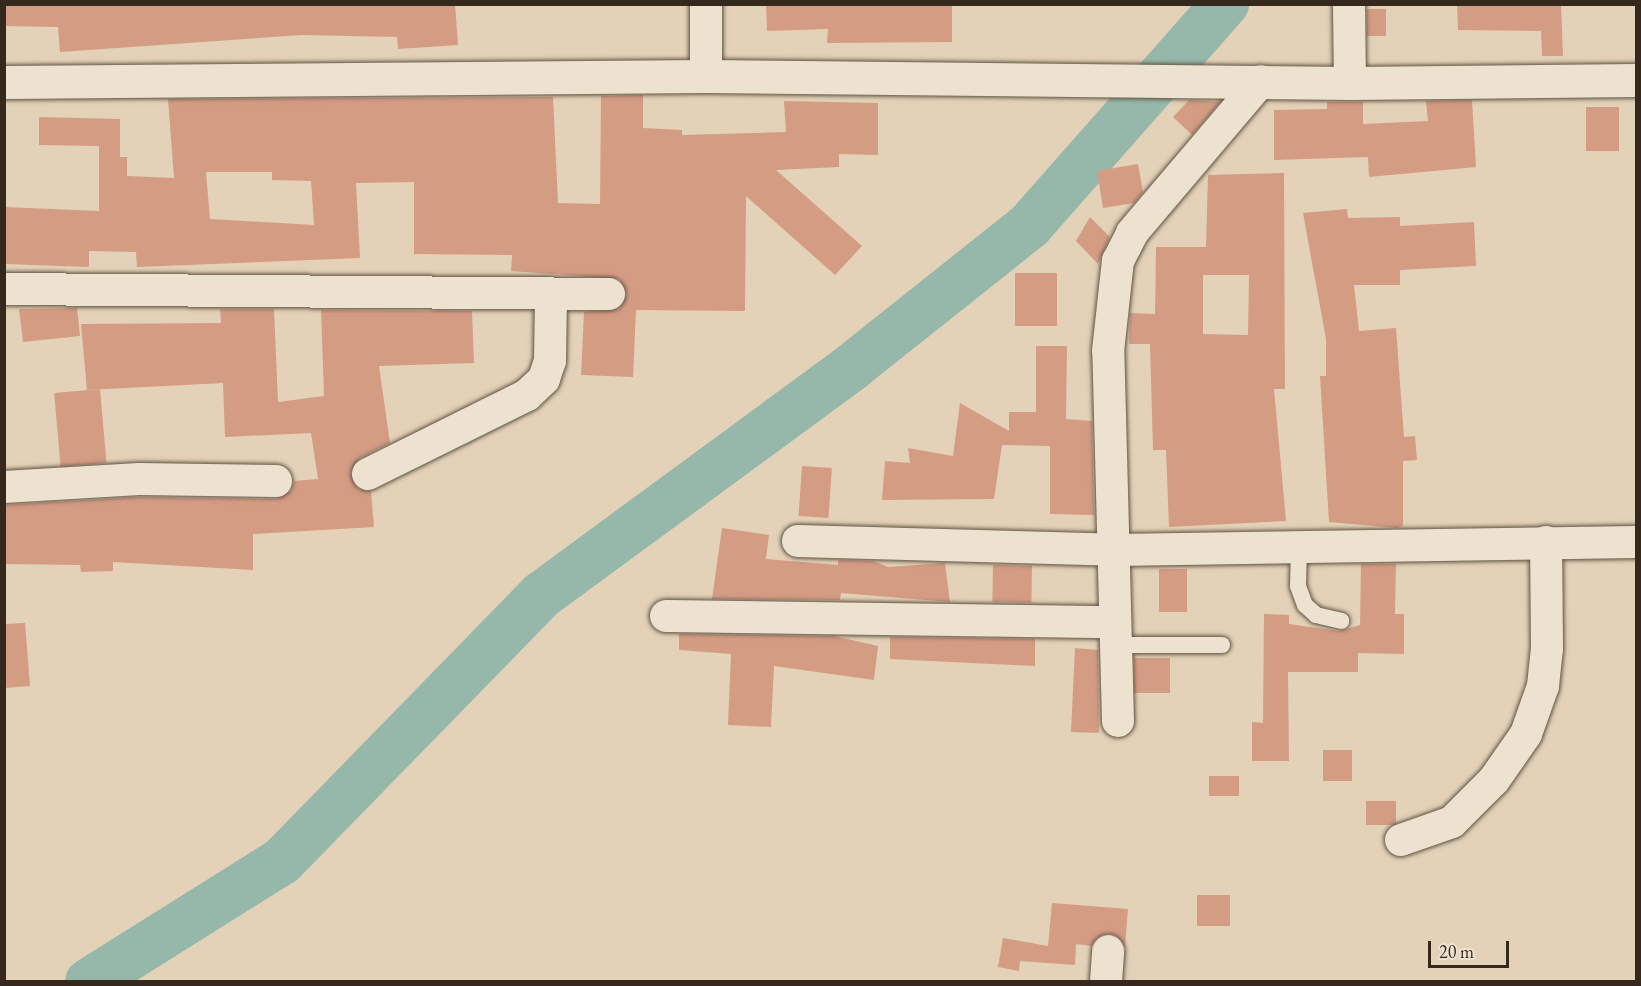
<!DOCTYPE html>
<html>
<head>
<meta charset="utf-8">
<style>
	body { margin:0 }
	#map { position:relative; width:1641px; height:986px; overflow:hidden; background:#e3d2b7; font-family:"EB Garamond",serif }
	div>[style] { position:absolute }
	.river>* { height:48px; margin:-24px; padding:0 24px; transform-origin:24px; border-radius:24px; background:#96b8aa }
	.building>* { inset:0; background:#d59c84; transform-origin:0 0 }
	.roads { filter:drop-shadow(0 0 2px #605344) drop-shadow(0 0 2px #605344) }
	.lane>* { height:16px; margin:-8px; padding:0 8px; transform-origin:8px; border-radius:8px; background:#ede2d0 }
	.street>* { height:32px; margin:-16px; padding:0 16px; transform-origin:16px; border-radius:16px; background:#ede2d0 }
	.secondary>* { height:33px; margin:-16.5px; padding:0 16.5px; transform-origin:16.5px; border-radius:16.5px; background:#ede2d0 }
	span { translate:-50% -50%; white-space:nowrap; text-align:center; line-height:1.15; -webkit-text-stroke:4.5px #ede2d0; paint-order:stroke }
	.frame { position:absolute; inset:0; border:6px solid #35291e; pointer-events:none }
	.scale { position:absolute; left:1428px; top:941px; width:81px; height:27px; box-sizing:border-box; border:3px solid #35291e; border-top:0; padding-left:8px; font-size:18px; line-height:21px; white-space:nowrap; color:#35291e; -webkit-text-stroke:4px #ede2d0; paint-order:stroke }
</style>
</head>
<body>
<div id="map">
	<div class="river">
		<div style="left:89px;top:982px;width:228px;rotate:-32.1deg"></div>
		<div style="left:282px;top:861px;width:373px;rotate:-45.7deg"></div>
		<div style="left:543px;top:594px;width:385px;rotate:-36.3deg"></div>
		<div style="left:853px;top:366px;width:226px;rotate:-38.5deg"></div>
		<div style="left:1030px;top:225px;width:295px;rotate:-48.6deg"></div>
	</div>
	<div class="building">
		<div style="clip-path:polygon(4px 4px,455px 4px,458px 45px,398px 49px,397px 37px,302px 35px,60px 52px,58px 27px,4px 26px)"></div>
		<div style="clip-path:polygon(766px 4px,952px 6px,952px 42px,827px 43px,828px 29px,767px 31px)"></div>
		<div style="clip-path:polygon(1457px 4px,1561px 4px,1563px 56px,1542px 56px,1541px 31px,1458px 30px)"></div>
		<div style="left:1386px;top:9px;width:27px;height:19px;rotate:90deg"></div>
		<div style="clip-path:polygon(evenodd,643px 95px,643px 128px,682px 130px,682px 135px,786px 132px,784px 101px,878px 103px,878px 155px,839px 154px,839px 167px,776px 170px,862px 246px,835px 275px,746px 196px,745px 311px,636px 310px,633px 377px,581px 375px,584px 312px,618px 309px,627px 295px,619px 279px,511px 271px,512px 255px,414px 254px,414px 182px,356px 183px,360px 258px,137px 267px,136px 252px,89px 251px,89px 267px,4px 264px,4px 207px,99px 211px,99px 146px,39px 145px,39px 117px,120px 119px,120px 157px,127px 157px,127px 176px,174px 178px,168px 99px,553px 97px,558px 203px,600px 204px,601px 96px,643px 95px,206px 172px,272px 172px,272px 180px,311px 181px,314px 225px,210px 219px,206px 172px)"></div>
		<div style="clip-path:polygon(1189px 100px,1220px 102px,1192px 135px,1173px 117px)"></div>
		<div style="clip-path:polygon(1472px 100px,1476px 167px,1369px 177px,1368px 157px,1274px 160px,1274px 110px,1327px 109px,1327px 102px,1363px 102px,1363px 124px,1428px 121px,1426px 101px)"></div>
		<div style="left:1586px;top:107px;width:33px;height:44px"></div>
		<div style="clip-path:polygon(1138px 164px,1143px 192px,1134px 203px,1103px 208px,1097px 171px)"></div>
		<div style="clip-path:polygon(evenodd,1284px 173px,1285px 389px,1274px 389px,1286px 521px,1169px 527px,1166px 450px,1153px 450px,1150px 344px,1129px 344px,1130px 313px,1155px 314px,1156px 247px,1206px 247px,1208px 175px,1284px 173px,1203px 275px,1249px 275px,1248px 335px,1203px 334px,1203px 275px)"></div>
		<div style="clip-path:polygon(1347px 209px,1348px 218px,1400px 217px,1400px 226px,1474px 222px,1476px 266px,1400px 270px,1400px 285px,1354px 285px,1359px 331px,1396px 328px,1404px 437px,1415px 436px,1417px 460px,1403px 461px,1403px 526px,1397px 528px,1329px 522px,1320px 376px,1326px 376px,1326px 339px,1303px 213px)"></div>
		<div style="clip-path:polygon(1090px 217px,1110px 237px,1098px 264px,1076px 241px)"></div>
		<div style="left:1015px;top:273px;width:42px;height:53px"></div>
		<div style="clip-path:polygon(77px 308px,80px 336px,23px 342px,19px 309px)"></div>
		<div style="clip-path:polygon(220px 309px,274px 309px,278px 402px,324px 396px,321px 310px,472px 311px,474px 363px,379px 366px,390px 443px,360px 458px,350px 473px,358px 489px,371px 491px,374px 527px,253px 534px,253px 570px,113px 562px,113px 571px,81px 572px,80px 565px,4px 564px,5px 505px,139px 497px,276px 499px,291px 491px,294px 481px,318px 479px,311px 433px,225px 437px,223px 383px,87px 390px,81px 324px,221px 323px)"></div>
		<div style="clip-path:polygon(1036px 346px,1067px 346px,1066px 419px,1092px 421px,1094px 515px,1050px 514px,1050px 446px,1002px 445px,994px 499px,882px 500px,885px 461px,910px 463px,908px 448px,953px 456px,960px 403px,1009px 431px,1009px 412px,1036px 412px)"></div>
		<div style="left:100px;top:389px;width:74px;height:46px;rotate:85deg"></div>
		<div style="left:802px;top:466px;width:30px;height:50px;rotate:4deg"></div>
		<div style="clip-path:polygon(722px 528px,769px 535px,766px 559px,838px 565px,838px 560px,873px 561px,888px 567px,945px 563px,950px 602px,841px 593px,840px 600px,712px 599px)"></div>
		<div style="clip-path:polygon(1361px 564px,1396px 564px,1395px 614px,1404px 614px,1404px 654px,1358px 653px,1358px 672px,1288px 672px,1289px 761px,1252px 761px,1252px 722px,1263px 723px,1264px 614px,1289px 615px,1289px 624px,1339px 631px,1360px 625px)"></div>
		<div style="left:993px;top:565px;width:39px;height:37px;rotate:1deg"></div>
		<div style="left:1159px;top:569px;width:28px;height:43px"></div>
		<div style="clip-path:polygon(25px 623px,30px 686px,4px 688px,4px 624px)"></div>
		<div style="clip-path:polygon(679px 634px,834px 636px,878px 646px,874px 680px,774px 666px,771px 727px,728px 725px,731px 654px,679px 650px)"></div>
		<div style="clip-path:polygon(890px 637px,1035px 639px,1035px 666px,890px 659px)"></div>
		<div style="clip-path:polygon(1075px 648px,1098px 650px,1099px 733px,1071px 732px)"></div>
		<div style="left:1134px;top:658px;width:36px;height:35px"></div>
		<div style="left:1323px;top:750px;width:29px;height:31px"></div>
		<div style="left:1209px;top:776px;width:30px;height:20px"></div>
		<div style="left:1366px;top:801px;width:30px;height:24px"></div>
		<div style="left:1197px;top:895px;width:33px;height:31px"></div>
		<div style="clip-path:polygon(1052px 903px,1128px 909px,1125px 947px,1109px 933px,1091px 946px,1076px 944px,1075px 965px,1020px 961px,1019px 971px,998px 967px,1003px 938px,1048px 946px)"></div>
	</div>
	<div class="roads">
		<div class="lane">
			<div style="left:1299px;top:546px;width:40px;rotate:91.4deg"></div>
			<div style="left:1298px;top:586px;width:20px;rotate:70deg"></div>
			<div style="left:1305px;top:605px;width:15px;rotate:42deg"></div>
			<div style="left:1316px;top:615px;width:26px;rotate:13deg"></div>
			<div style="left:1116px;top:645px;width:106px"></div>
		</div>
		<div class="street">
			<div style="left:1349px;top:4px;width:79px;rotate:89.3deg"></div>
			<div style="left:706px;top:76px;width:72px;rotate:-90deg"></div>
			<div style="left:4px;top:289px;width:605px;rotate:0.47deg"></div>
			<div style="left:368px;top:474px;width:178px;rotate:-26.4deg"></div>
			<div style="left:527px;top:395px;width:23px;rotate:-43deg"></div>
			<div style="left:544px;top:379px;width:19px;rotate:-72deg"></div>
			<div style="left:550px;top:361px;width:67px;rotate:-89.1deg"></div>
			<div style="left:4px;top:487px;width:135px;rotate:-3.4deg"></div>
			<div style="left:139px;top:479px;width:137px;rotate:0.8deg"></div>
			<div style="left:798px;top:541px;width:317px;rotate:1.6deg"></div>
			<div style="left:1115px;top:550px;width:521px;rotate:-0.88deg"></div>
			<div style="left:666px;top:616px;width:449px;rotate:0.8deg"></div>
			<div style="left:1118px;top:721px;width:370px;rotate:-91.5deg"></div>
			<div style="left:1108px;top:351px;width:91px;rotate:-83.7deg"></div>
			<div style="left:1118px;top:261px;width:31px;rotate:-63deg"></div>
			<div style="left:1132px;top:233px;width:199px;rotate:-49.7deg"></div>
			<div style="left:1401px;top:840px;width:54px;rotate:-19.4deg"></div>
			<div style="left:1452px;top:822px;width:59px;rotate:-45deg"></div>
			<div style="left:1494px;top:780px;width:56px;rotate:-55.2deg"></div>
			<div style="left:1526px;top:734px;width:51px;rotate:-70.5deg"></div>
			<div style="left:1543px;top:686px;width:37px;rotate:-84deg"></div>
			<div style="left:1547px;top:649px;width:107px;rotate:-90.5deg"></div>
			<div style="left:1106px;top:982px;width:31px;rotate:-86deg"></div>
		</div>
		<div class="secondary">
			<div style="left:4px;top:82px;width:702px;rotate:-0.49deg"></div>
			<div style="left:706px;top:76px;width:644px;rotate:0.62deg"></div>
			<div style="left:1350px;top:83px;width:286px;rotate:-0.6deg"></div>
		</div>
	</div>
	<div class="frame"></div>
	<div class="scale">20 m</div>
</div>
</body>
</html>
